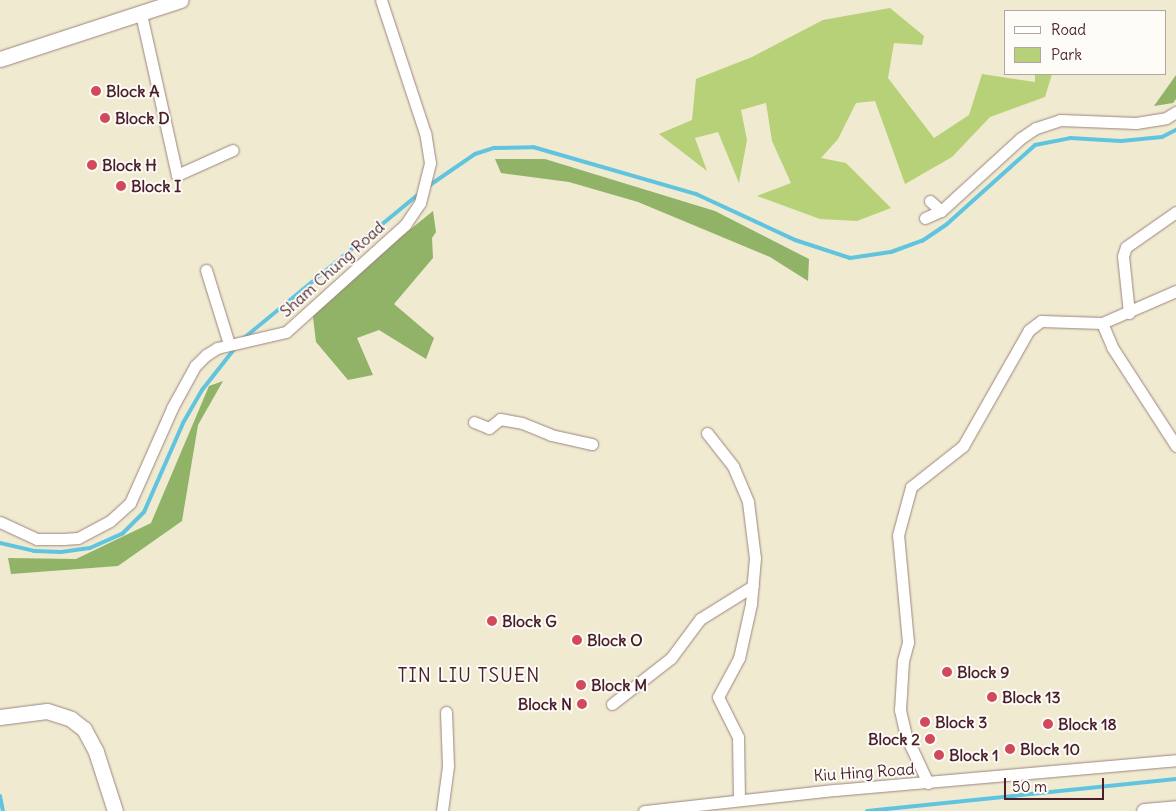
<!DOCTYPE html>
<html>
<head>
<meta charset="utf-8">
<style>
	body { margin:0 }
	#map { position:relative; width:1176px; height:811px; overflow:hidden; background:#f0ead1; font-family:Delius,sans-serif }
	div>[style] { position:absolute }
	.green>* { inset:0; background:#b6d177 }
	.forest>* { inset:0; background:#90b368 }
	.stream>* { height:4px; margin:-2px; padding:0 2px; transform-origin:2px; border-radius:2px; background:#61c4df }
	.roads { filter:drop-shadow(0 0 1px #9d847e) drop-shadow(0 0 1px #9d847e) }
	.minor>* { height:11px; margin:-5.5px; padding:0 5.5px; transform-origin:5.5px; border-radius:5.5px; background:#fff }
	.tertiary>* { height:15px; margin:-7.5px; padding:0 7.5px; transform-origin:7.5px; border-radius:7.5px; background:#fff }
	.dots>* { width:14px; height:14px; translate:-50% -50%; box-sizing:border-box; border:2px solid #fdfcf7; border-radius:50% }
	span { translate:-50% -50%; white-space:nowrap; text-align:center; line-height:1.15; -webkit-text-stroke:4px #fdfcf7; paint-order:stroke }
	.poi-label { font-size:16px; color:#4a1f2b; font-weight:700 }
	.left { translate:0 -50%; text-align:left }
	.right { translate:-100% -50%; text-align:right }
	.street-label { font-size:16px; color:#4a1f2b }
	.quarter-label { font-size:19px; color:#4a1f2b; letter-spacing:1px }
	.legend { position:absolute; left:1004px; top:10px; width:162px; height:65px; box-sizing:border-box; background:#fdfcf7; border:1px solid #b5a4a5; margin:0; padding:6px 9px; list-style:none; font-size:15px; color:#4a1f2b }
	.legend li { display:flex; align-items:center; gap:10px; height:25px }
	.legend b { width:25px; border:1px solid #b5a4a5 }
	.scale { position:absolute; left:1004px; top:778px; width:100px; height:22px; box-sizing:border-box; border:2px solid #4a1f2b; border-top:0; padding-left:6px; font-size:15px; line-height:18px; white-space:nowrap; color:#4a1f2b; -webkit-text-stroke:4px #fdfcf7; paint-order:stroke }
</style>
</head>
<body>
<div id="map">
	<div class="green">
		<div style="clip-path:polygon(890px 8px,924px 36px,922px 45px,894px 43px,888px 78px,934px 138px,969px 115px,982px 74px,1035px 82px,1035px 74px,1052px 74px,1045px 97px,990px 117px,952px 157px,905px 184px,875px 101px,856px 103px,838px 139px,821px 158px,846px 163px,891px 208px,857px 221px,820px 219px,757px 196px,791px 183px,772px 141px,766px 103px,741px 110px,747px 140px,739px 183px,718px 132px,695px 138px,707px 171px,659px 134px,692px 120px,696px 79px,752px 57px,823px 20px)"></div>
	</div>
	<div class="forest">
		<div style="clip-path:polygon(1176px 75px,1176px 99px,1173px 103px,1154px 106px)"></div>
		<div style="clip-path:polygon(495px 159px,545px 159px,715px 211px,809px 259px,808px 281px,770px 257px,638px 202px,569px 182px,501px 173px)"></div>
		<div style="clip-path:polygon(433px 211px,436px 232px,432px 238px,433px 258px,394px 304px,434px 338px,426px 359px,379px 330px,357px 338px,373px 375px,348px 380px,316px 342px,312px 309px)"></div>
		<div style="clip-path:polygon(223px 381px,198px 425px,182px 521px,118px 566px,11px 574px,8px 558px,76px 559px,151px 523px,209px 386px)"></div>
	</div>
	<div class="stream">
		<div style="left:427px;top:187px;width:58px;rotate:-34.5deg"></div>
		<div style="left:475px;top:154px;width:20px;rotate:-18deg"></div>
		<div style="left:494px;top:148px;width:39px;rotate:-1deg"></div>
		<div style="left:533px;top:147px;width:170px;rotate:16.1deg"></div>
		<div style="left:696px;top:194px;width:109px;rotate:24.9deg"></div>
		<div style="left:795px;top:240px;width:58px;rotate:18.1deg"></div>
		<div style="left:850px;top:258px;width:41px;rotate:-8.3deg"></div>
		<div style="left:891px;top:252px;width:33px;rotate:-20deg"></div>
		<div style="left:922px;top:241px;width:30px;rotate:-34deg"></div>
		<div style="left:947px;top:224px;width:118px;rotate:-41.9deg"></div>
		<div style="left:1035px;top:145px;width:36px;rotate:-11deg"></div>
		<div style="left:1070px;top:138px;width:51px;rotate:3.4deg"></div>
		<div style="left:1121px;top:141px;width:41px;rotate:-5.6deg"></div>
		<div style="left:1162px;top:137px;width:16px;rotate:-27deg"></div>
		<div style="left:244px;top:338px;width:228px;rotate:-39.5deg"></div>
		<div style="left:0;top:543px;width:35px;rotate:13deg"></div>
		<div style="left:34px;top:551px;width:27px;rotate:2deg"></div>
		<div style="left:61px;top:552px;width:29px;rotate:-8deg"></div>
		<div style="left:90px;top:548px;width:36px;rotate:-24deg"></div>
		<div style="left:123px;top:533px;width:30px;rotate:-45deg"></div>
		<div style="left:144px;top:512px;width:97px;rotate:-66.3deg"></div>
		<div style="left:183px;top:423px;width:38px;rotate:-60deg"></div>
		<div style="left:202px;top:390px;width:55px;rotate:-51.7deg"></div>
		<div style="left:0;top:796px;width:15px;rotate:79deg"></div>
		<div style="left:867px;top:811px;width:311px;rotate:-5.9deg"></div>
	</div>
	<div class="roads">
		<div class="minor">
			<div style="left:141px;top:14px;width:165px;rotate:77.4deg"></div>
			<div style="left:177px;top:175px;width:61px;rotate:-24.1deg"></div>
			<div style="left:930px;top:201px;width:15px;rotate:42deg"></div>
			<div style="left:925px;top:218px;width:17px;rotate:-24deg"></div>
			<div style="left:941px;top:211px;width:108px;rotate:-42.4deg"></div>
			<div style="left:1021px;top:138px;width:18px;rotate:-34deg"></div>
			<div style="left:1036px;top:128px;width:25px;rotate:-18deg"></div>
			<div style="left:1060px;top:120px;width:76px;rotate:2.3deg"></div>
			<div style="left:1136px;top:123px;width:30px;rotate:-9deg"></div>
			<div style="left:1166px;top:118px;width:12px;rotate:-31deg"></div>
			<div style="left:206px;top:270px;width:77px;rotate:72.7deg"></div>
			<div style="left:1129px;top:313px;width:57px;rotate:-96deg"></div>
			<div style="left:1123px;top:256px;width:9px;rotate:-72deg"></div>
			<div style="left:1126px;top:247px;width:61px;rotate:-35deg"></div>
			<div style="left:1102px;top:323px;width:26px;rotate:67deg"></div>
			<div style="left:1112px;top:347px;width:118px;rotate:57.1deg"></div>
			<div style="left:474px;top:422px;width:16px;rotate:22deg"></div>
			<div style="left:489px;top:428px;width:14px;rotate:-39deg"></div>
			<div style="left:500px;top:419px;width:22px;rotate:10deg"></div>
			<div style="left:522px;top:423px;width:31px;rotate:22deg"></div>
			<div style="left:551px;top:435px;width:42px;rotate:12.4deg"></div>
			<div style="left:707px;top:433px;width:42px;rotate:51.8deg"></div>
			<div style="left:733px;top:466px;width:39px;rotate:67deg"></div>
			<div style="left:748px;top:502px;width:56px;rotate:82.9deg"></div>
			<div style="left:755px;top:558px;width:46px;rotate:95deg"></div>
			<div style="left:751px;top:604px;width:55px;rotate:102.5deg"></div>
			<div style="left:739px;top:658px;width:44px;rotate:118.3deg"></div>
			<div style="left:718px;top:697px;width:45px;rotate:63.4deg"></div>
			<div style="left:738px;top:737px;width:63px;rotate:89.1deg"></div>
			<div style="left:0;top:522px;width:41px;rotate:24.7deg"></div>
			<div style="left:37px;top:539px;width:26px"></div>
			<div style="left:63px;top:539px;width:15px;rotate:-4deg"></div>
			<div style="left:78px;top:538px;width:36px;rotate:-28deg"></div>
			<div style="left:110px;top:521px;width:27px;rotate:-42deg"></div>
			<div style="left:130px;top:503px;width:104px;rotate:-66.1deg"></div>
			<div style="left:172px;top:408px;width:48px;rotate:-61.3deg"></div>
			<div style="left:195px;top:366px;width:16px;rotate:-45deg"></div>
			<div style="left:206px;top:355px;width:13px;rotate:-32deg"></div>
			<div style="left:217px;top:348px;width:71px;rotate:-13.1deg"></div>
			<div style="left:286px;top:332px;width:160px;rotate:-42deg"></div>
			<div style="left:405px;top:225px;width:27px;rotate:-56deg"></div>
			<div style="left:420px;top:203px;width:41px;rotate:-76deg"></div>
			<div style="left:430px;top:163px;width:30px;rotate:-99deg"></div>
			<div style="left:425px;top:133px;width:140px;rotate:-108.3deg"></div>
			<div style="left:612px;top:704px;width:75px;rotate:-37.9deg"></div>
			<div style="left:671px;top:658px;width:49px;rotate:-53.4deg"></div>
			<div style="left:700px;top:619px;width:62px;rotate:-31.9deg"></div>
			<div style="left:928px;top:783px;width:52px;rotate:-115.1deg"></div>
			<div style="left:906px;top:736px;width:27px;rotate:-103deg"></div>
			<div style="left:900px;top:710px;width:49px;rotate:-86.5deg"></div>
			<div style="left:903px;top:661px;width:20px;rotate:-75deg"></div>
			<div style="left:908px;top:642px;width:107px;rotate:-95.3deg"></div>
			<div style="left:898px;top:535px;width:50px;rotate:-74.8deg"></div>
			<div style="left:911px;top:487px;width:66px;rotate:-38.3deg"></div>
			<div style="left:963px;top:446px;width:133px;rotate:-60.4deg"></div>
			<div style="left:1029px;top:330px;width:15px;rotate:-37deg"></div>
			<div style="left:1041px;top:321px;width:61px;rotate:1.9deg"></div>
			<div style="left:1102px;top:323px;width:81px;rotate:-23.4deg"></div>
			<div style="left:442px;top:811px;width:45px;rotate:-82.4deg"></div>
			<div style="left:448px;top:766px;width:54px;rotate:-92.1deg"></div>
			<div style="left:644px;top:811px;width:192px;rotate:-6.3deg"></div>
			<div style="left:835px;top:790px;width:342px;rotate:-5deg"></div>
		</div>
		<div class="tertiary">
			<div style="left:0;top:59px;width:190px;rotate:-18.1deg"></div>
			<div style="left:0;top:717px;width:47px;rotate:-7.3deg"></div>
			<div style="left:47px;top:711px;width:25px;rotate:18deg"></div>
			<div style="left:71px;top:719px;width:16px;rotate:38deg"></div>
			<div style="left:84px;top:729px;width:26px;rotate:62deg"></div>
			<div style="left:96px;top:752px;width:62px;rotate:72.1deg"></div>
			<div style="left:1144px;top:811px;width:32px;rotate:-5deg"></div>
		</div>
	</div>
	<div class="dots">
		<div style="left:96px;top:91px;background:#d1495b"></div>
		<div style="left:105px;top:118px;background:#d1495b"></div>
		<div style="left:92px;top:165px;background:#d1495b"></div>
		<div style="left:121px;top:186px;background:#d1495b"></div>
		<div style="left:492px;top:621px;background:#d1495b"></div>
		<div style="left:577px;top:640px;background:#d1495b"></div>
		<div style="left:947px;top:672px;background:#d1495b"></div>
		<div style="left:581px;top:685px;background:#d1495b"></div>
		<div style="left:992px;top:697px;background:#d1495b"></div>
		<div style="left:582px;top:704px;background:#d1495b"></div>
		<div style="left:925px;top:722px;background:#d1495b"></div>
		<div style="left:1048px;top:724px;background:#d1495b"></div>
		<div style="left:930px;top:739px;background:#d1495b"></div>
		<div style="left:1010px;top:749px;background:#d1495b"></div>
		<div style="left:939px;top:755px;background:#d1495b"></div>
	</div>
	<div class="poi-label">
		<span class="left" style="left:106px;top:91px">Block A</span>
		<span class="left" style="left:115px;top:118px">Block D</span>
		<span class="left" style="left:102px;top:165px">Block H</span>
		<span class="left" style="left:131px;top:186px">Block I</span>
		<span class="left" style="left:502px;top:621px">Block G</span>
		<span class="left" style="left:587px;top:640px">Block O</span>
		<span class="left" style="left:957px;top:672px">Block 9</span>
		<span class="left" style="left:591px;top:685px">Block M</span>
		<span class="left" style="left:1002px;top:697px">Block 13</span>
		<span class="right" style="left:572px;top:704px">Block N</span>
		<span class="left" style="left:935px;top:722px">Block 3</span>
		<span class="left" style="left:1058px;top:724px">Block 18</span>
		<span class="right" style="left:920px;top:739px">Block 2</span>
		<span class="left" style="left:1020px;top:749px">Block 10</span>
		<span class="left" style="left:949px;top:755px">Block 1</span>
	</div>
	<div class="street-label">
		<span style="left:332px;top:269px;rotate:-42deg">Sham Chung Road</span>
		<span style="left:864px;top:772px;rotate:-4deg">Kiu Hing Road</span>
	</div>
	<div class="quarter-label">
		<span style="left:469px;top:676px">TIN LIU TSUEN</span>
	</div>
	<ul class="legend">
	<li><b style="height:6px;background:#fff"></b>Road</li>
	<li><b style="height:14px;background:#b6d177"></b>Park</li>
	</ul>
	<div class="scale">50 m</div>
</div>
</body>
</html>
